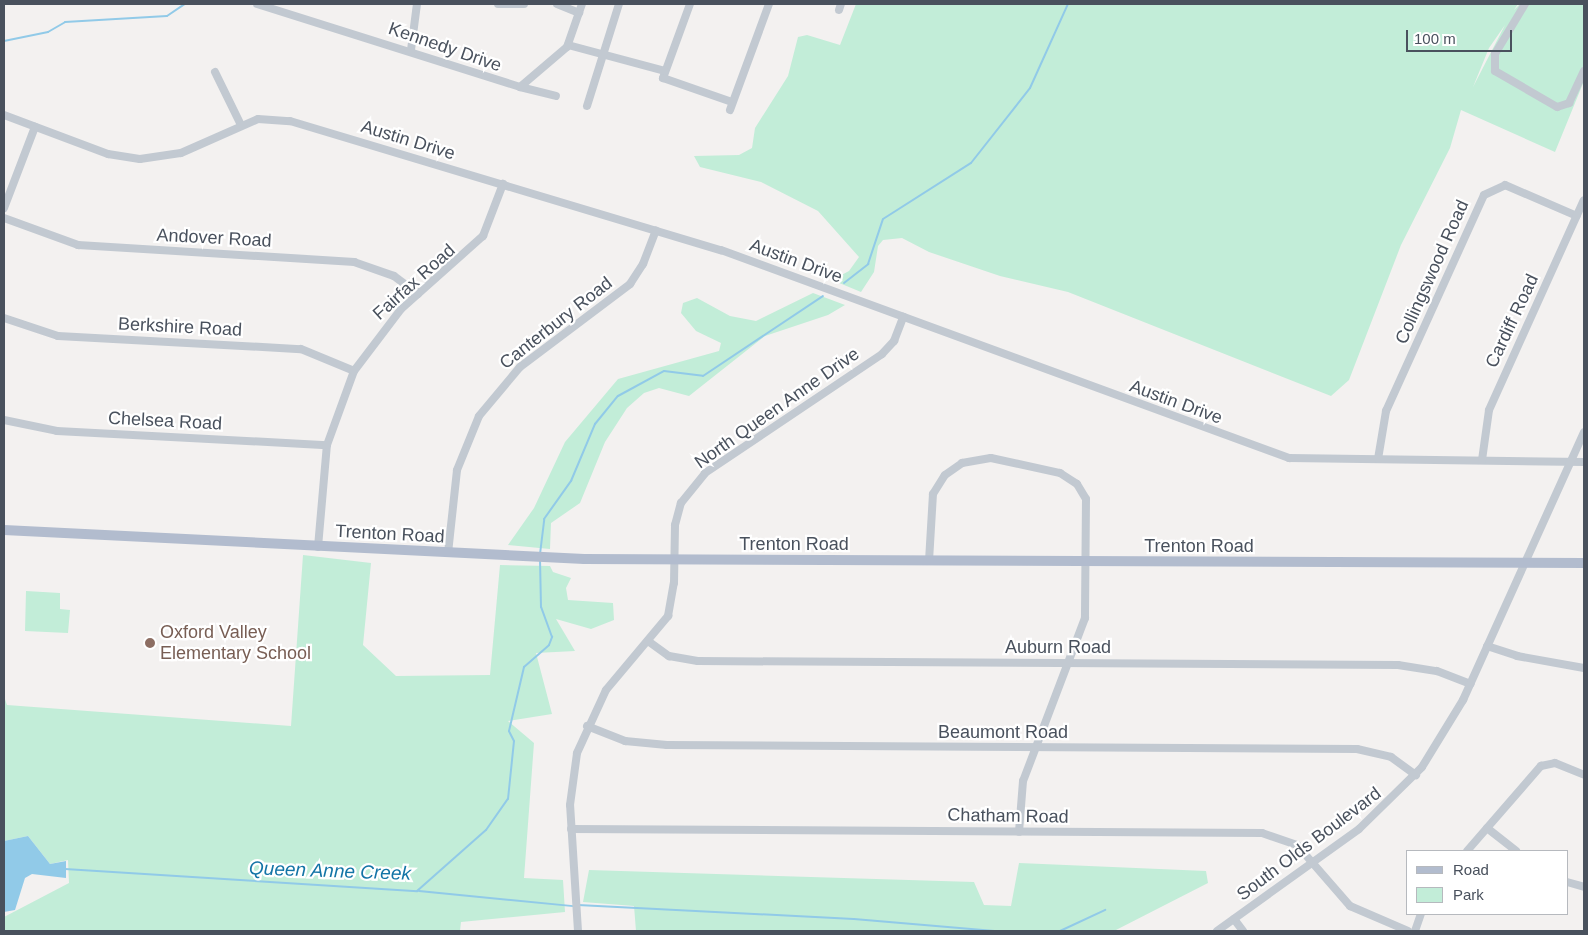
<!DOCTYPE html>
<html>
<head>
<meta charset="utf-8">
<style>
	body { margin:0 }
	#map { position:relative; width:1588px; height:935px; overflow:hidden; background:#f3f1f0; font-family:Arial,sans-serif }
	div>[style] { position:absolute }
	.green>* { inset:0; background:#c2edd8 }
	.water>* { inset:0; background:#91cae8 }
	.stream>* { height:2px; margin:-1px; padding:0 1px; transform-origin:1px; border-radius:1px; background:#91cae8 }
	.minor>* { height:8px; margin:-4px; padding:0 4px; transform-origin:4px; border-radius:4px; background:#c2c9d1 }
	.major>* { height:10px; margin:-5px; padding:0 5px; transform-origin:5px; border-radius:5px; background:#b2bcce }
	.dots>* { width:14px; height:14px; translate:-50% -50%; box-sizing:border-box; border:2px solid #fff; border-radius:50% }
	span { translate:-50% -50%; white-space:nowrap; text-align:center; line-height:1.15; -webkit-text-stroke:4.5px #fff; paint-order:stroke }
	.street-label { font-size:18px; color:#49515d }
	.education-label { font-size:18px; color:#785e54 }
	.left { translate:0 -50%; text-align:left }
	.water-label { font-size:19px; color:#1374a6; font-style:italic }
	.frame { position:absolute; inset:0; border:5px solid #49515d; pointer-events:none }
	.legend { position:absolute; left:1406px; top:850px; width:162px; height:65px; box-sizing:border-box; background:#fff; border:1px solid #b6b9be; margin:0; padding:6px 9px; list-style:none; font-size:15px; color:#49515d }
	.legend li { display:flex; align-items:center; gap:10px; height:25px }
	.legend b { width:25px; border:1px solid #b6b9be }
	.scale { position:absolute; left:1406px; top:30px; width:106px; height:22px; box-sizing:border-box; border:2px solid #49515d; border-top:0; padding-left:6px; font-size:15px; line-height:18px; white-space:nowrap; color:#49515d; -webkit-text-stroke:4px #fff; paint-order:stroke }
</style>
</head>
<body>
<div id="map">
	<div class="green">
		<div style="clip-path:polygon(evenodd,856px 4px,1518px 4px,1514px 10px,1520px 4px,1584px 4px,1584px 81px,1555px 152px,1461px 110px,1450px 148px,1401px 245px,1349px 380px,1331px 396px,1068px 292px,1000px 276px,929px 252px,902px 238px,883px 240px,878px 246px,874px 272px,861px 292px,832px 280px,849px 271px,859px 257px,818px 211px,761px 182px,700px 167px,694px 156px,739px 155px,752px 148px,755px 128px,788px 76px,798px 37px,807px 35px,840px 45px,856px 4px,1505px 25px,1473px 87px,1489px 48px,1505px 25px)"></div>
		<div style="clip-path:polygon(813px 293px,845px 305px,828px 315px,765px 336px,689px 396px,659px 388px,644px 393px,627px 408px,605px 442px,580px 503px,551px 523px,550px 549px,508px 545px,534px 508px,565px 442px,618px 379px,719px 351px,721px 343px,696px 331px,681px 313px,683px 303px,697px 298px,730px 316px,756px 321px)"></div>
		<div style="clip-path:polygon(303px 555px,371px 563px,363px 645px,396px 676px,490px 675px,500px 565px,550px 566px,553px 572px,571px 578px,566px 588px,568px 600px,613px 603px,614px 620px,591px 629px,556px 619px,575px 651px,536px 653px,552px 714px,508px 721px,534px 743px,524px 878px,563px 880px,565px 912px,461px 922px,460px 931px,4px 931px,4px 917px,69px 883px,68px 860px,50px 864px,28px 836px,4px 841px,4px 696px,7px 705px,291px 726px)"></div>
		<div style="clip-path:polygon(26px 591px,60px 593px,60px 609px,70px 610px,68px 633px,25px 631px)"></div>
		<div style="clip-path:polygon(1019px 863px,1206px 871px,1208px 883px,1114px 931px,636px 931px,634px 906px,583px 902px,589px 870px,974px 882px,984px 905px,1011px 906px)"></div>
	</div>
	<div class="water">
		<div style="clip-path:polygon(28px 836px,50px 864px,66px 861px,66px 878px,32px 874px,25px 878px,15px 910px,4px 912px,4px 841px)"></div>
	</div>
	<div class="stream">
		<div style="left:4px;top:41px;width:45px;rotate:-11.6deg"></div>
		<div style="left:48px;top:32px;width:20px;rotate:-30deg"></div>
		<div style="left:65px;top:22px;width:102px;rotate:-3.4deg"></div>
		<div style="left:167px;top:16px;width:22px;rotate:-34deg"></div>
		<div style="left:844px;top:283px;width:31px;rotate:-38deg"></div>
		<div style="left:868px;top:264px;width:47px;rotate:-71.6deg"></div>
		<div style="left:883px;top:219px;width:104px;rotate:-32.5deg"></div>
		<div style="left:971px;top:163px;width:95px;rotate:-51.8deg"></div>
		<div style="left:1030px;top:88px;width:92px;rotate:-65.7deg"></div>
		<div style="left:540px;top:554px;width:35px;rotate:-83deg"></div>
		<div style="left:544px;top:519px;width:47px;rotate:-54.6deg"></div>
		<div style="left:571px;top:481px;width:62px;rotate:-67.2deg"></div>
		<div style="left:595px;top:424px;width:36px;rotate:-51deg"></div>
		<div style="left:618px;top:396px;width:52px;rotate:-28.5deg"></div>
		<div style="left:664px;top:371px;width:39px;rotate:7deg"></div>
		<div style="left:703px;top:376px;width:144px;rotate:-33.7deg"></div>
		<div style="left:65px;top:869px;width:353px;rotate:3.6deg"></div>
		<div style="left:417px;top:891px;width:92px;rotate:-41.5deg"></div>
		<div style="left:486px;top:830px;width:38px;rotate:-55deg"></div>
		<div style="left:508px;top:799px;width:58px;rotate:-84.1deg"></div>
		<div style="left:514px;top:741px;width:11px;rotate:-117deg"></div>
		<div style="left:509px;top:731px;width:66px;rotate:-76.8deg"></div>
		<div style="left:524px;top:667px;width:33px;rotate:-41deg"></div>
		<div style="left:549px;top:645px;width:9px;rotate:-69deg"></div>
		<div style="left:552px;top:637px;width:32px;rotate:-110deg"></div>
		<div style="left:541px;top:607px;width:46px;rotate:-91.2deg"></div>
		<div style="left:419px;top:891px;width:155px;rotate:5.6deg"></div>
		<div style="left:578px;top:905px;width:276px;rotate:2.9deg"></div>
		<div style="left:854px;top:919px;width:141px;rotate:4.9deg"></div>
		<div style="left:1060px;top:931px;width:50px;rotate:-25deg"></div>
	</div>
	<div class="minor">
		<div style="left:257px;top:4px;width:276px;rotate:17.5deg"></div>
		<div style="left:520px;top:87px;width:62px;rotate:-40.4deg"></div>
		<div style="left:567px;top:47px;width:46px;rotate:-70.8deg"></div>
		<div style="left:498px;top:4px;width:26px"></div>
		<div style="left:557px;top:4px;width:24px;rotate:22deg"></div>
		<div style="left:690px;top:4px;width:79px;rotate:110deg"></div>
		<div style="left:663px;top:78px;width:73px;rotate:19.2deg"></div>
		<div style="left:1525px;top:4px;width:58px;rotate:121deg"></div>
		<div style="left:1495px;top:54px;width:17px;rotate:90deg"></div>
		<div style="left:1495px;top:71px;width:72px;rotate:30.1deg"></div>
		<div style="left:1557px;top:107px;width:13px;rotate:-18deg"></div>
		<div style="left:1569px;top:103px;width:35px;rotate:-65deg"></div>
		<div style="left:839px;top:10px;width:6px;rotate:-72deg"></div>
		<div style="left:568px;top:45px;width:100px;rotate:15deg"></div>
		<div style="left:411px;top:50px;width:46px;rotate:-82.6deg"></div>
		<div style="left:215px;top:72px;width:59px;rotate:63.9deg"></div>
		<div style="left:520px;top:87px;width:37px;rotate:14deg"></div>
		<div style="left:587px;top:106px;width:107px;rotate:-72.6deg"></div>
		<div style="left:730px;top:110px;width:113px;rotate:-69.8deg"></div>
		<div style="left:4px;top:115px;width:111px;rotate:20.6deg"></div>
		<div style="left:108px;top:154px;width:32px;rotate:9deg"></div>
		<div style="left:140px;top:159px;width:41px;rotate:-8.3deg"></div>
		<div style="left:181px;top:153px;width:84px;rotate:-23.8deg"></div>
		<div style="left:258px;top:119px;width:32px;rotate:4deg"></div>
		<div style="left:290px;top:121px;width:450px;rotate:16.7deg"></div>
		<div style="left:721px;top:250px;width:605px;rotate:20.11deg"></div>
		<div style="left:1289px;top:458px;width:295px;rotate:0.8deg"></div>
		<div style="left:4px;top:208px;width:87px;rotate:-69.1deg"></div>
		<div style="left:4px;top:218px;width:79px;rotate:20deg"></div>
		<div style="left:78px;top:245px;width:277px;rotate:3.5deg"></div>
		<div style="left:354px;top:262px;width:42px;rotate:19.3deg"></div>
		<div style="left:394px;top:276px;width:30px;rotate:37deg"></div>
		<div style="left:4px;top:318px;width:57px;rotate:18.4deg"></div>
		<div style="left:58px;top:336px;width:243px;rotate:3.1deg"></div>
		<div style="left:301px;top:349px;width:57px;rotate:22.5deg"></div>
		<div style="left:4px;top:420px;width:54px;rotate:11.7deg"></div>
		<div style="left:57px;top:431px;width:270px;rotate:3deg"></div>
		<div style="left:1378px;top:459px;width:49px;rotate:-80.5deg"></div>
		<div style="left:1386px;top:411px;width:237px;rotate:-65.6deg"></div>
		<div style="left:1484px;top:195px;width:23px;rotate:-25deg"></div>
		<div style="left:1505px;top:185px;width:78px;rotate:23.3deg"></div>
		<div style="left:1482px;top:460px;width:50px;rotate:-82deg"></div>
		<div style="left:1489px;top:410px;width:230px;rotate:-65.7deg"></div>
		<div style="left:318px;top:547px;width:102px;rotate:-85deg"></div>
		<div style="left:327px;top:445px;width:79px;rotate:-70deg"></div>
		<div style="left:354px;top:371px;width:78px;rotate:-52.8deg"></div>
		<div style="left:401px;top:309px;width:110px;rotate:-41.7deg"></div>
		<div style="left:483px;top:236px;width:56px;rotate:-69deg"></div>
		<div style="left:448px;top:553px;width:83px;rotate:-83.8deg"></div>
		<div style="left:457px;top:470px;width:58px;rotate:-67.8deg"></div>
		<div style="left:479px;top:416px;width:64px;rotate:-50.1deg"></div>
		<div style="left:520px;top:367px;width:138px;rotate:-37deg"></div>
		<div style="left:630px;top:284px;width:24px;rotate:-57deg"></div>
		<div style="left:643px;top:264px;width:36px;rotate:-69deg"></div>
		<div style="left:929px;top:561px;width:67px;rotate:-86.6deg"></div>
		<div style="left:933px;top:494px;width:22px;rotate:-58deg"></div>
		<div style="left:945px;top:475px;width:21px;rotate:-35deg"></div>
		<div style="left:962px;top:463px;width:29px;rotate:-10deg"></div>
		<div style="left:991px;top:458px;width:71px;rotate:12.3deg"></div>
		<div style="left:1060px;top:473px;width:20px;rotate:33deg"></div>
		<div style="left:1077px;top:484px;width:17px;rotate:59deg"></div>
		<div style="left:1086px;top:499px;width:119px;rotate:90.5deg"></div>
		<div style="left:1085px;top:618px;width:174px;rotate:110.8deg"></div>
		<div style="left:1023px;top:781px;width:51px;rotate:94.5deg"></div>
		<div style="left:648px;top:641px;width:26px;rotate:36deg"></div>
		<div style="left:669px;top:656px;width:29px;rotate:10deg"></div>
		<div style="left:698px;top:661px;width:700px;rotate:0.33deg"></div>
		<div style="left:1398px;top:665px;width:39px;rotate:9deg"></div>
		<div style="left:1437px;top:671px;width:36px;rotate:21deg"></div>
		<div style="left:1487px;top:646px;width:32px;rotate:18deg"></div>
		<div style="left:1517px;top:656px;width:68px;rotate:10.2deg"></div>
		<div style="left:587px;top:726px;width:41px;rotate:21.5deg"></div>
		<div style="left:625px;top:741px;width:42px;rotate:5.4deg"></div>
		<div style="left:667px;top:745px;width:690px;rotate:0.33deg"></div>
		<div style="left:1357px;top:749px;width:35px;rotate:13deg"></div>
		<div style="left:1391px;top:757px;width:31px;rotate:36deg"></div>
		<div style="left:1487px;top:828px;width:37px;rotate:38deg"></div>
		<div style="left:571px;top:829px;width:691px;rotate:0.33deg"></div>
		<div style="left:1262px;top:833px;width:37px;rotate:19deg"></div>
		<div style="left:1297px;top:845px;width:81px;rotate:49deg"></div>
		<div style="left:1350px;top:906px;width:63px;rotate:23.3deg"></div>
		<div style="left:1467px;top:851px;width:113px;rotate:-49deg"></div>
		<div style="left:1541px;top:766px;width:14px;rotate:-12deg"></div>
		<div style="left:1555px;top:763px;width:31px;rotate:22deg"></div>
		<div style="left:1567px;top:882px;width:18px;rotate:16deg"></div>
		<div style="left:1234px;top:919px;width:15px;rotate:53deg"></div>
		<div style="left:578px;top:931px;width:126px;rotate:-93.6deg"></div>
		<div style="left:570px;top:805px;width:52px;rotate:-82.3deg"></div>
		<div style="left:577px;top:753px;width:69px;rotate:-65.3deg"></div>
		<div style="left:606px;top:690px;width:97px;rotate:-50deg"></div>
		<div style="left:668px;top:616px;width:34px;rotate:-80deg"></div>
		<div style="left:674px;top:583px;width:58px;rotate:-89deg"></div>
		<div style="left:675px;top:525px;width:23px;rotate:-75deg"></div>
		<div style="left:681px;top:503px;width:38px;rotate:-51deg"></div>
		<div style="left:705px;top:473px;width:213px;rotate:-33.9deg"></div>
		<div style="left:882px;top:354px;width:18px;rotate:-47deg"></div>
		<div style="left:894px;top:341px;width:26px;rotate:-69deg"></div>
		<div style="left:1217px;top:931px;width:175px;rotate:-35.7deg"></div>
		<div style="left:1359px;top:829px;width:88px;rotate:-44.5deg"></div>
		<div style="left:1422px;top:767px;width:79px;rotate:-58.5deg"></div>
		<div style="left:1463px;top:700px;width:294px;rotate:-65.7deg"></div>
		<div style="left:1415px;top:931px;width:18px;rotate:-71deg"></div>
	</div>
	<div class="major">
		<div style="left:4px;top:530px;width:581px;rotate:2.86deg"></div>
		<div style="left:584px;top:559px;width:1000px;rotate:0.23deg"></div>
	</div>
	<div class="dots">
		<div style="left:150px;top:643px;background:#8d6e63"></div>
	</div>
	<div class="street-label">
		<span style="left:445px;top:47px;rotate:19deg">Kennedy Drive</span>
		<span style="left:408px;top:140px;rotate:17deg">Austin Drive</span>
		<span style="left:214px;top:238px;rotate:3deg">Andover Road</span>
		<span style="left:796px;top:261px;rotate:20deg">Austin Drive</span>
		<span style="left:1432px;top:272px;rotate:-66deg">Collingswood Road</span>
		<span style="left:414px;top:282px;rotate:-42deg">Fairfax Road</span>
		<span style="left:1512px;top:321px;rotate:-65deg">Cardiff Road</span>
		<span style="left:556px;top:323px;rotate:-38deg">Canterbury Road</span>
		<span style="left:180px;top:327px;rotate:3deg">Berkshire Road</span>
		<span style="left:1176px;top:402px;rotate:20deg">Austin Drive</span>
		<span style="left:777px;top:408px;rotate:-35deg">North Queen Anne Drive</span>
		<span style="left:165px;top:421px;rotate:3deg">Chelsea Road</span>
		<span style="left:390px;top:534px;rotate:3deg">Trenton Road</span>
		<span style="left:794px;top:544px">Trenton Road</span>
		<span style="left:1199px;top:546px">Trenton Road</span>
		<span style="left:1058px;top:647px">Auburn Road</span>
		<span style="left:1003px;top:732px">Beaumont Road</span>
		<span style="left:1008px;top:816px;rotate:1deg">Chatham Road</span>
		<span style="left:1309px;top:844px;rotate:-37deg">South Olds Boulevard</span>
	</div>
	<div class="education-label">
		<span class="left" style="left:160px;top:643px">Oxford Valley<br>Elementary School</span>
	</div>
	<div class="water-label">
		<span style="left:330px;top:871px;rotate:2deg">Queen Anne Creek</span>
	</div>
	<div class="frame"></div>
	<ul class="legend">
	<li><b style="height:6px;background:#b2bcce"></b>Road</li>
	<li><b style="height:14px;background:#c2edd8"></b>Park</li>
	</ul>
	<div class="scale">100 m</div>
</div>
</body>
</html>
